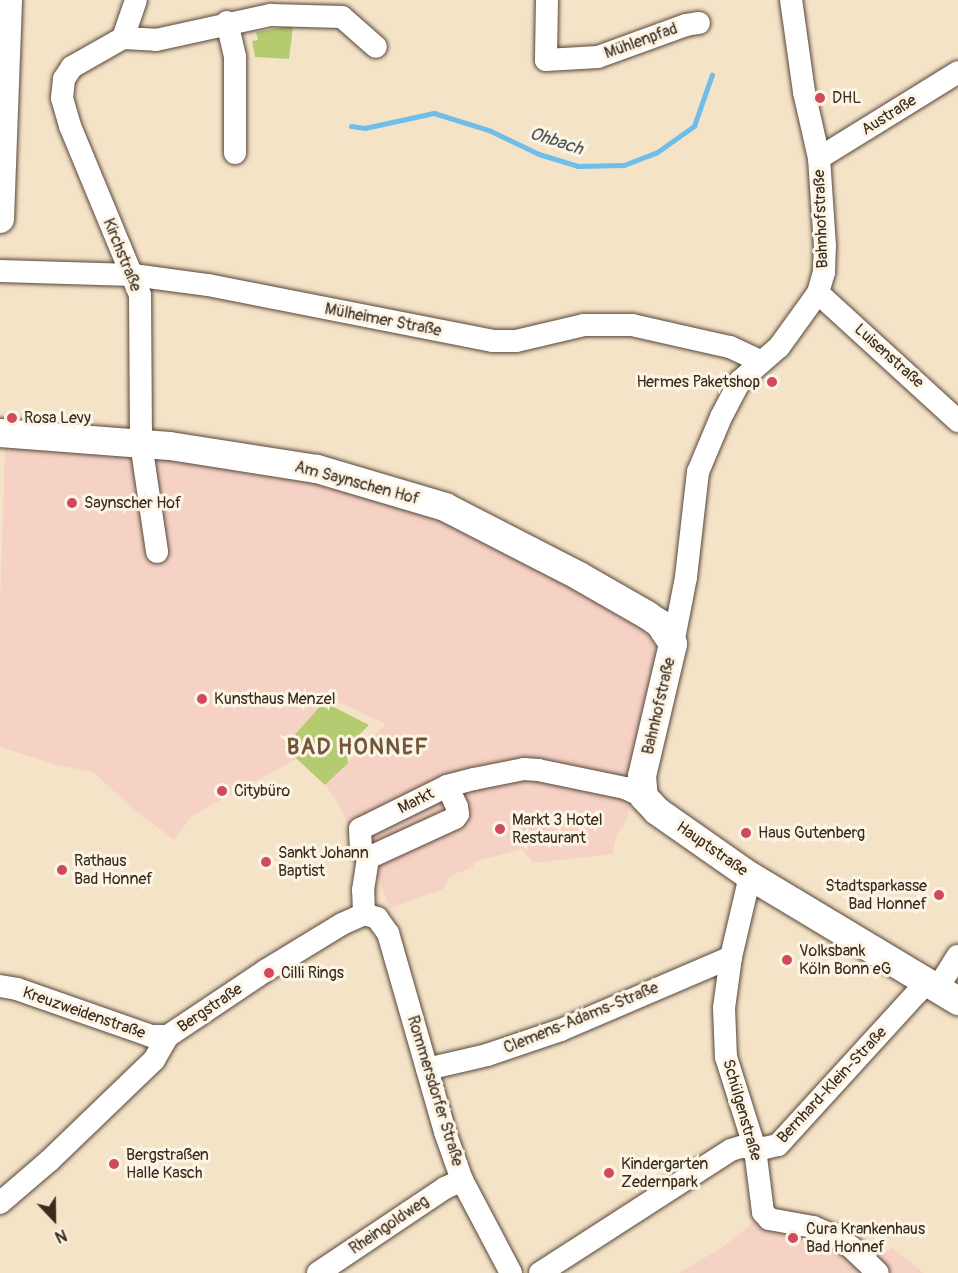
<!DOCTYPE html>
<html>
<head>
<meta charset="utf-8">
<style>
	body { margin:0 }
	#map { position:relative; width:958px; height:1273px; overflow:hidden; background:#f5e3c8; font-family:Pangolin,sans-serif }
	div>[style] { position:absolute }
	.built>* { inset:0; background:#f6d2c5 }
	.green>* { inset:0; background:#b4cb70 }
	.stream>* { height:4.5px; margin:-2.25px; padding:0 2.25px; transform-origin:2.25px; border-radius:2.25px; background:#6fbeea }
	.roads { filter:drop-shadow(0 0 2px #574638) drop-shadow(0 0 2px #574638) }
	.minor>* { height:22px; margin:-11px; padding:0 11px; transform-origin:11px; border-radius:11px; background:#fff }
	.major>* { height:28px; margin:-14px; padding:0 14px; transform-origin:14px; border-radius:14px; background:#fff }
	.dots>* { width:16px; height:16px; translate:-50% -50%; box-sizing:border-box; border:3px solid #fcf5e5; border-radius:50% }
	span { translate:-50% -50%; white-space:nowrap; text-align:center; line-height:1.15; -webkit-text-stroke:6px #fcf5e5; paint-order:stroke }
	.street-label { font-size:16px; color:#3b2a1e }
	.poi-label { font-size:16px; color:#3b2a1e }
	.left { translate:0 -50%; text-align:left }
	.right { translate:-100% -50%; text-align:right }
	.water-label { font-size:18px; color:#4b565b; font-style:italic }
	.district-label { font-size:22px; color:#71563b; font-weight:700; letter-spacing:1.5px }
	.north { position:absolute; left:24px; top:1189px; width:60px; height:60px; -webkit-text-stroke:4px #fcf5e5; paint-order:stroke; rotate:158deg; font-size:16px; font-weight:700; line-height:24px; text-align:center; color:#3b2a1e }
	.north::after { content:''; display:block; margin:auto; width:21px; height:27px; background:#3b2a1e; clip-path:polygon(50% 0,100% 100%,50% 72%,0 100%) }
</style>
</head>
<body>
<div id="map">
	<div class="built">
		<div style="clip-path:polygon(5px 447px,257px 466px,465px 525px,640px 627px,661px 654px,631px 802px,627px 820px,617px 834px,612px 854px,533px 863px,522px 849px,474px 862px,473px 867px,450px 876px,443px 889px,390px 908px,372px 862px,351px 833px,339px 804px,325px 785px,386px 724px,329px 698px,285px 747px,298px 758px,193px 815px,174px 840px,132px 808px,93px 772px,57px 765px,0 747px,0 605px)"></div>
		<div style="clip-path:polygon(772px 1208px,808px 1213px,840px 1229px,881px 1256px,892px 1248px,924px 1273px,679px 1273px,721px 1248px)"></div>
	</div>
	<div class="green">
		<div style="clip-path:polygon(293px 26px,289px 59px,255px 57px,252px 41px,258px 40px,256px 32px)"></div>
		<div style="clip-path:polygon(324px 702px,369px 725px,346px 748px,348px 763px,325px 785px,284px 747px)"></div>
	</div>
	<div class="stream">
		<div style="left:351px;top:126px;width:14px;rotate:8deg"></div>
		<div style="left:365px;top:128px;width:71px;rotate:-12.3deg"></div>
		<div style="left:434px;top:113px;width:58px;rotate:17.2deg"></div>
		<div style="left:489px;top:130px;width:55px;rotate:25.6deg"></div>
		<div style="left:539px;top:154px;width:41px;rotate:17.1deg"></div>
		<div style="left:578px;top:166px;width:46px;rotate:-1.2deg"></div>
		<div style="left:624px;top:165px;width:34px;rotate:-21deg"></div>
		<div style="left:656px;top:153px;width:47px;rotate:-35.4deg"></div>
		<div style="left:694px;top:126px;width:54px;rotate:-70.6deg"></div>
	</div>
	<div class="roads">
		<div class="minor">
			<div style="left:136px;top:0;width:40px;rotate:108.9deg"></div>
			<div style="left:123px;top:38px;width:59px;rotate:150.4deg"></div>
			<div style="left:72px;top:67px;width:14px;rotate:124deg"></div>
			<div style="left:64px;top:79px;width:19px;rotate:96deg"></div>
			<div style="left:62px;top:98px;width:29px;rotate:74deg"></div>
			<div style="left:70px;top:126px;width:183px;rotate:67.5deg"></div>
			<div style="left:140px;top:295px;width:148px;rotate:89.6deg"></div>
			<div style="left:141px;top:443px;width:110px;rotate:81.6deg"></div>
			<div style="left:547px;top:0;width:60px;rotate:91deg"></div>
			<div style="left:546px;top:60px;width:52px;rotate:-3.3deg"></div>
			<div style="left:598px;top:57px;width:94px;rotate:-20deg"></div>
			<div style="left:686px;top:25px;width:13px;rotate:-9deg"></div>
			<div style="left:227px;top:22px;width:36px;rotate:77deg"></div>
			<div style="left:235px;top:57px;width:96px;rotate:90deg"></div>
			<div style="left:123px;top:38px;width:33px;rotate:3deg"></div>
			<div style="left:156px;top:40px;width:118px;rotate:-12.3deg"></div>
			<div style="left:271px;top:15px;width:71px;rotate:1.6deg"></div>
			<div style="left:342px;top:17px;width:45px;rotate:41.4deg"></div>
			<div style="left:819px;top:158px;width:163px;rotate:-31.7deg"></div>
			<div style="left:0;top:271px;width:133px;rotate:1.7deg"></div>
			<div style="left:133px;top:275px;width:76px;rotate:7.6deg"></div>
			<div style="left:208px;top:285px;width:290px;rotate:11.1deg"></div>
			<div style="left:493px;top:341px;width:23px"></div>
			<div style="left:516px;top:341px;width:70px;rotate:-13.2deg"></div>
			<div style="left:584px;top:325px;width:48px"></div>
			<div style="left:632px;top:325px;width:100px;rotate:12.7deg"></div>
			<div style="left:730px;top:347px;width:33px;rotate:25deg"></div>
			<div style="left:818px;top:293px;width:190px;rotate:42.4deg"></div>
			<div style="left:673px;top:644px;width:68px;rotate:-79deg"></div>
			<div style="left:686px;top:577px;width:106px;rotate:-83.5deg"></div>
			<div style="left:698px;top:472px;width:60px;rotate:-67.3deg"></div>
			<div style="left:721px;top:417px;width:41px;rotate:-62.2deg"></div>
			<div style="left:740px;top:381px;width:52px;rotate:-41.1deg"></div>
			<div style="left:779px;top:347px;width:67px;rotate:-54.2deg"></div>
			<div style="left:818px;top:293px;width:22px;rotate:-74deg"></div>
			<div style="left:824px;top:272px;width:26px;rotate:-88deg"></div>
			<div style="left:825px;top:246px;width:88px;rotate:-93.9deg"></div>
			<div style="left:819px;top:158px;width:68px;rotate:-102.8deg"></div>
			<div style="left:804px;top:92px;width:93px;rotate:-98deg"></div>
			<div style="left:368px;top:858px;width:11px;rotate:-128deg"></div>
			<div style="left:361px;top:849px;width:20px;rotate:-93deg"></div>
			<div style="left:360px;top:829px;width:97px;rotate:-26.3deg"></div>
			<div style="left:447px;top:786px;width:28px;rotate:-15deg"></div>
			<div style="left:474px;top:779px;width:51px;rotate:-11.3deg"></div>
			<div style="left:524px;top:769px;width:14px;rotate:4deg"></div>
			<div style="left:538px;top:770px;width:89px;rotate:11.7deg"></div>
			<div style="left:625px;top:788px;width:21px;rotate:25deg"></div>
			<div style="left:368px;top:858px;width:96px;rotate:-24.7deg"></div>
			<div style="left:455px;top:818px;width:5px;rotate:-53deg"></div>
			<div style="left:458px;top:814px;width:7px;rotate:-98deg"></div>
			<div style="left:457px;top:807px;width:23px;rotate:-115deg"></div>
			<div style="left:750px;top:876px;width:83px;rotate:103.2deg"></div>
			<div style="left:731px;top:957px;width:51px;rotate:97.8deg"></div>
			<div style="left:724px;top:1008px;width:49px;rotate:87.7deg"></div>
			<div style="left:726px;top:1057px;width:96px;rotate:72.5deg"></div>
			<div style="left:755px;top:1149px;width:64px;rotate:82.8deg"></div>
			<div style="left:763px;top:1212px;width:9px;rotate:49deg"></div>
			<div style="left:769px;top:1219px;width:45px;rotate:10.3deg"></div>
			<div style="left:813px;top:1227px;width:25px;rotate:23deg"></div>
			<div style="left:836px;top:1237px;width:18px;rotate:34deg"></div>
			<div style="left:851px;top:1247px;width:37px;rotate:44deg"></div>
			<div style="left:364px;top:914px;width:14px;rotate:17deg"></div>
			<div style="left:377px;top:918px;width:19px;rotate:54deg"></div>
			<div style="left:388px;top:933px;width:207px;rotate:74deg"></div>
			<div style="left:445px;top:1132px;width:51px;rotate:70.5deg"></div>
			<div style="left:462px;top:1180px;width:105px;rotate:62.2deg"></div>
			<div style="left:364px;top:914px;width:24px;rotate:-92deg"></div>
			<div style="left:363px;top:890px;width:32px;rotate:-81deg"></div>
			<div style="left:0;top:986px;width:17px;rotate:10deg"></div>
			<div style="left:17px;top:989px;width:142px;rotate:19.3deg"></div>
			<div style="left:151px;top:1036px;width:17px"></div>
			<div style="left:937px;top:989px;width:39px;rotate:-58deg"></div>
			<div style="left:427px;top:1069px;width:62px;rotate:-13.1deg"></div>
			<div style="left:487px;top:1055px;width:78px;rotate:-18.7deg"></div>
			<div style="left:561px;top:1030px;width:185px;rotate:-23.2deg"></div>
			<div style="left:0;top:1203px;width:65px;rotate:-40.6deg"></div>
			<div style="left:49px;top:1161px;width:146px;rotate:-43.9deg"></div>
			<div style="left:154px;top:1060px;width:28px;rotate:-60deg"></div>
			<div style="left:168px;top:1036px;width:117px;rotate:-33.8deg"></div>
			<div style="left:265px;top:971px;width:90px;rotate:-31.4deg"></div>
			<div style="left:342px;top:924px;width:24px;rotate:-24deg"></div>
			<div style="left:318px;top:1273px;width:153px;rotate:-33.8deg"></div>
			<div style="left:445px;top:1188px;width:19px;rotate:-25deg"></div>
			<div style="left:540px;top:1273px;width:227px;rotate:-32.8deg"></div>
			<div style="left:731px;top:1150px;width:10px;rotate:-17deg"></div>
			<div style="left:741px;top:1147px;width:24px;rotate:2deg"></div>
			<div style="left:765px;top:1148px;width:13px;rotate:-13deg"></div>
			<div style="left:778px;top:1145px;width:206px;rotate:-47.6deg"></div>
			<div style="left:917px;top:993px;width:14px;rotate:-56deg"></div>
		</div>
		<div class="major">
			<div style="left:0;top:219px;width:219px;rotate:-87.9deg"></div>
			<div style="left:0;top:433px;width:170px;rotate:4.4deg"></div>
			<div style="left:170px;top:446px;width:149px;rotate:8.9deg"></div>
			<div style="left:317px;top:469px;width:134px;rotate:16.5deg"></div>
			<div style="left:445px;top:507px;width:151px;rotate:27.2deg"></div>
			<div style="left:579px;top:576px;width:78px;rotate:29.8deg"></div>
			<div style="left:647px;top:615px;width:14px;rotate:34deg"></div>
			<div style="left:659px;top:623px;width:25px;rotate:56deg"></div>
			<div style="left:673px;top:644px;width:136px;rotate:103.2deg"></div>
			<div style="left:642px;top:776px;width:21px;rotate:85deg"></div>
			<div style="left:644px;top:797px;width:19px;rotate:47deg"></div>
			<div style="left:657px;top:811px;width:113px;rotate:35deg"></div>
			<div style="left:750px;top:876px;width:243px;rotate:31deg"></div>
		</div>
	</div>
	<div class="dots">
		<div style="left:820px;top:98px;background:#d1495b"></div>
		<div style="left:772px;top:382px;background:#d1495b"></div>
		<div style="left:12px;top:418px;background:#d1495b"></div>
		<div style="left:72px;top:503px;background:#d1495b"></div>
		<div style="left:202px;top:699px;background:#d1495b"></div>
		<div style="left:222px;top:791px;background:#d1495b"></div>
		<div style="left:500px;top:829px;background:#d1495b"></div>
		<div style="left:746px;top:833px;background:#d1495b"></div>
		<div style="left:266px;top:862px;background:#d1495b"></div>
		<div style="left:62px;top:870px;background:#d1495b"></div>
		<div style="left:939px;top:895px;background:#d1495b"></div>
		<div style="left:787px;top:960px;background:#d1495b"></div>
		<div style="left:269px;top:973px;background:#d1495b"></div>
		<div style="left:114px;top:1164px;background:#d1495b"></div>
		<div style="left:609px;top:1173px;background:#d1495b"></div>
		<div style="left:793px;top:1238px;background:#d1495b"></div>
	</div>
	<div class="street-label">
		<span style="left:641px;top:41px;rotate:-20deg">Mühlenpfad</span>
		<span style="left:889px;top:115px;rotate:-32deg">Austraße</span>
		<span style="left:821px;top:219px;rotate:-92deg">Bahnhofstraße</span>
		<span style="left:122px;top:255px;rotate:68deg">Kirchstraße</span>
		<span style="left:383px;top:320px;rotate:11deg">Mülheimer Straße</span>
		<span style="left:889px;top:356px;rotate:42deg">Luisenstraße</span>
		<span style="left:357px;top:483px;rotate:15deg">Am Saynschen Hof</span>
		<span style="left:659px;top:706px;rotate:-77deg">Bahnhofstraße</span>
		<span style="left:416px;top:801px;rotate:-27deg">Markt</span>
		<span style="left:712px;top:849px;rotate:35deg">Hauptstraße</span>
		<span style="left:210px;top:1008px;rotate:-34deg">Bergstraße</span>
		<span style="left:84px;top:1013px;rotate:19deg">Kreuzweidenstraße</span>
		<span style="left:581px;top:1018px;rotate:-22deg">Clemens-Adams-Straße</span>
		<span style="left:832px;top:1085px;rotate:-47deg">Bernhard-Klein-Straße</span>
		<span style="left:435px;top:1091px;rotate:73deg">Rommersdorfer Straße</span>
		<span style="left:742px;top:1110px;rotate:74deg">Schülgenstraße</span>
		<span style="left:389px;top:1225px;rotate:-34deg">Rheingoldweg</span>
	</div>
	<div class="poi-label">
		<span class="left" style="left:832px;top:98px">DHL</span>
		<span class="right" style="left:760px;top:382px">Hermes Paketshop</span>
		<span class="left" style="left:24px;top:418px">Rosa Levy</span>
		<span class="left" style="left:84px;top:503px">Saynscher Hof</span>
		<span class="left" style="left:214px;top:699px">Kunsthaus Menzel</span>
		<span class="left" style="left:234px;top:791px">Citybüro</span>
		<span class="left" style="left:512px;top:829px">Markt 3 Hotel<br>Restaurant</span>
		<span class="left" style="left:758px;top:833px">Haus Gutenberg</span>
		<span class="left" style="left:278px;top:862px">Sankt Johann<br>Baptist</span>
		<span class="left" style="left:74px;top:870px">Rathaus<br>Bad Honnef</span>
		<span class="right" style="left:927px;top:895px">Stadtsparkasse<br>Bad Honnef</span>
		<span class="left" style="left:799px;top:960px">Volksbank<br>Köln Bonn eG</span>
		<span class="left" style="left:281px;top:973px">Cilli Rings</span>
		<span class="left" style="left:126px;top:1164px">Bergstraßen<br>Halle Kasch</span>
		<span class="left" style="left:621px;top:1173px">Kindergarten<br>Zedernpark</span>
		<span class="left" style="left:806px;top:1238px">Cura Krankenhaus<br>Bad Honnef</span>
	</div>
	<div class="water-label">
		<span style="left:556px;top:142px;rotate:18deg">Ohbach</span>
	</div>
	<div class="district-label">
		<span style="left:358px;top:748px">BAD HONNEF</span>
	</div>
	<div class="north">N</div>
</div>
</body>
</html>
